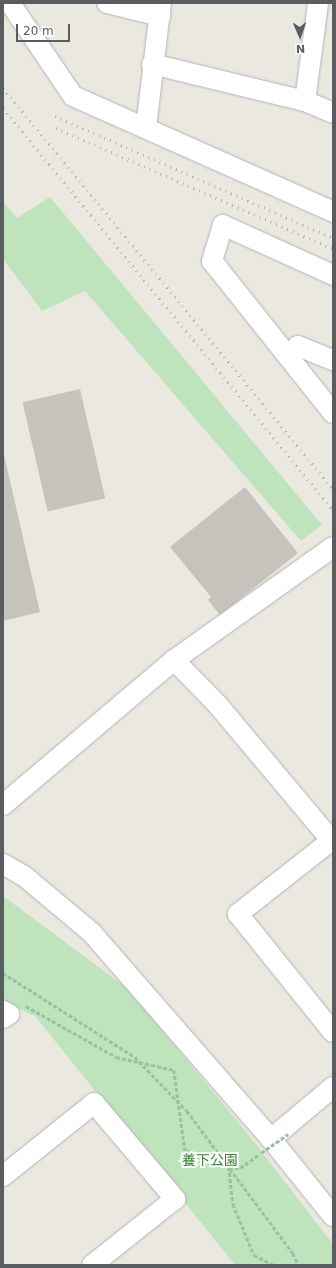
<!DOCTYPE html>
<html>
<head>
<meta charset="utf-8">
<style>
	body { margin:0 }
	#map { position:relative; width:336px; height:1268px; overflow:hidden; background:#ebe8e0; font-family:"DejaVu Sans","Noto Sans JP",sans-serif }
	div>[style] { position:absolute }
	.green>* { inset:0; background:#bfe3bc }
	.building>* { inset:0; background:#c6c3bd; transform-origin:0 0 }
	.path>* { height:2.5px; margin-top:-1.25px; transform-origin:0; background:repeating-linear-gradient(90deg,#96c3a0 0 4px,transparent 0 6px) }
	.roads { filter:drop-shadow(0 0 1px #b1b3b7) drop-shadow(0 0 1px #b1b3b7) }
	.minor>* { height:20px; margin:-10px; padding:0 10px; transform-origin:10px; border-radius:10px; background:#fff }
	.rail>* { height:3px; margin-top:-1.5px; transform-origin:0; background:repeating-linear-gradient(90deg,#b1b2b2 0 1px,transparent 0 6px) }
	.path-bridge>* { height:2.5px; margin-top:-1.25px; transform-origin:0; background:repeating-linear-gradient(90deg,#96c3a0 0 4px,transparent 0 6px) }
	span { translate:-50% -50%; white-space:nowrap; text-align:center; line-height:1.15; -webkit-text-stroke:4px #fff; paint-order:stroke }
	.park-label { font-size:14px; color:#388137 }
	.frame { position:absolute; inset:0; border:4px solid #595d60; pointer-events:none }
	.north { position:absolute; left:280px; top:16px; width:40px; height:40px; -webkit-text-stroke:3px #fff; paint-order:stroke; rotate:178deg; font-size:11px; font-weight:700; line-height:16px; text-align:center; color:#595d60 }
	.north::after { content:''; display:block; margin:auto; width:14px; height:18px; background:#595d60; clip-path:polygon(50% 0,100% 100%,50% 72%,0 100%) }
	.scale { position:absolute; left:16px; top:24px; width:54px; height:18px; box-sizing:border-box; border:2px solid #595d60; border-top:0; padding-left:5px; font-size:12px; line-height:14px; white-space:nowrap; color:#595d60; -webkit-text-stroke:3px #fff; paint-order:stroke }
</style>
</head>
<body>
<div id="map">
	<div class="green">
		<div style="clip-path:polygon(50px 197px,322px 525px,301px 541px,85px 291px,42px 311px,3px 259px,3px 202px,17px 218px)"></div>
		<div style="clip-path:polygon(3px 896px,128px 989px,247px 1133px,333px 1244px,333px 1265px,235px 1265px,35px 1016px,3px 1002px)"></div>
	</div>
	<div class="building">
		<div style="left:80px;top:389px;width:112px;height:59px;rotate:77deg"></div>
		<div style="clip-path:polygon(3px 450px,40px 612px,3px 621px)"></div>
		<div style="clip-path:polygon(245px 487px,298px 553px,220px 615px,208px 600px,211px 597px,170px 547px)"></div>
	</div>
	<div class="path">
		<div style="left:3px;top:973px;width:156px;rotate:32.5deg"></div>
		<div style="left:135px;top:1057px;width:75px;rotate:46.1deg"></div>
		<div style="left:187px;top:1111px;width:177px;rotate:53.3deg"></div>
		<div style="left:293px;top:1253px;width:13px;rotate:67deg"></div>
		<div style="left:26px;top:1006px;width:103px;rotate:29.5deg"></div>
		<div style="left:116px;top:1057px;width:59px;rotate:12.6deg"></div>
		<div style="left:174px;top:1070px;width:81px;rotate:82.2deg"></div>
		<div style="left:185px;top:1150px;width:47px;rotate:21.1deg"></div>
		<div style="left:229px;top:1167px;width:37px;rotate:84deg"></div>
		<div style="left:233px;top:1204px;width:55px;rotate:67.6deg"></div>
		<div style="left:254px;top:1255px;width:22px;rotate:27deg"></div>
		<div style="left:229px;top:1167px;width:11px;rotate:5deg"></div>
		<div style="left:240px;top:1168px;width:24px;rotate:-35deg"></div>
	</div>
	<div class="roads">
		<div class="minor">
			<div style="left:10px;top:3px;width:112px;rotate:55.9deg"></div>
			<div style="left:73px;top:96px;width:285px;rotate:24deg"></div>
			<div style="left:107px;top:3px;width:55px;rotate:13.8deg"></div>
			<div style="left:152px;top:64px;width:157px;rotate:13.6deg"></div>
			<div style="left:305px;top:101px;width:30px;rotate:23deg"></div>
			<div style="left:305px;top:101px;width:99px;rotate:-82.4deg"></div>
			<div style="left:146px;top:128px;width:126px;rotate:-83.2deg"></div>
			<div style="left:333px;top:275px;width:121px;rotate:-155.6deg"></div>
			<div style="left:223px;top:225px;width:38px;rotate:107deg"></div>
			<div style="left:212px;top:261px;width:194px;rotate:51.5deg"></div>
			<div style="left:288px;top:356px;width:14px;rotate:-45deg"></div>
			<div style="left:298px;top:346px;width:38px;rotate:22deg"></div>
			<div style="left:174px;top:660px;width:62px;rotate:45.7deg"></div>
			<div style="left:217px;top:704px;width:180px;rotate:50deg"></div>
			<div style="left:3px;top:805px;width:224px;rotate:-40.3deg"></div>
			<div style="left:174px;top:660px;width:195px;rotate:-35.4deg"></div>
			<div style="left:332px;top:840px;width:120px;rotate:141.8deg"></div>
			<div style="left:238px;top:914px;width:151px;rotate:51.2deg"></div>
			<div style="left:3px;top:864px;width:24px;rotate:30deg"></div>
			<div style="left:24px;top:876px;width:89px;rotate:40deg"></div>
			<div style="left:92px;top:933px;width:273px;rotate:49deg"></div>
			<div style="left:271px;top:1139px;width:99px;rotate:51.2deg"></div>
			<div style="left:3px;top:1011px;width:7px;rotate:27deg"></div>
			<div style="left:9px;top:1014px;width:7px;rotate:146deg"></div>
			<div style="left:271px;top:1139px;width:81px;rotate:-40deg"></div>
			<div style="left:3px;top:1176px;width:117px;rotate:-38.7deg"></div>
			<div style="left:94px;top:1103px;width:126px;rotate:49.8deg"></div>
			<div style="left:175px;top:1199px;width:106px;rotate:141.5deg"></div>
		</div>
	</div>
	<div class="rail">
		<div style="left:3px;top:88px;width:519px;rotate:50.55deg"></div>
		<div style="left:3px;top:108px;width:520px;rotate:50.62deg"></div>
		<div style="left:55px;top:116px;width:304px;rotate:23.7deg"></div>
		<div style="left:56px;top:128px;width:302px;rotate:23.6deg"></div>
	</div>
	<div class="path-bridge">
		<div style="left:261px;top:1153px;width:33px;rotate:-35deg"></div>
	</div>
	<div class="park-label">
		<span style="left:210px;top:1160px">養下公園</span>
	</div>
	<div class="frame"></div>
	<div class="north">N</div>
	<div class="scale">20 m</div>
</div>
</body>
</html>
